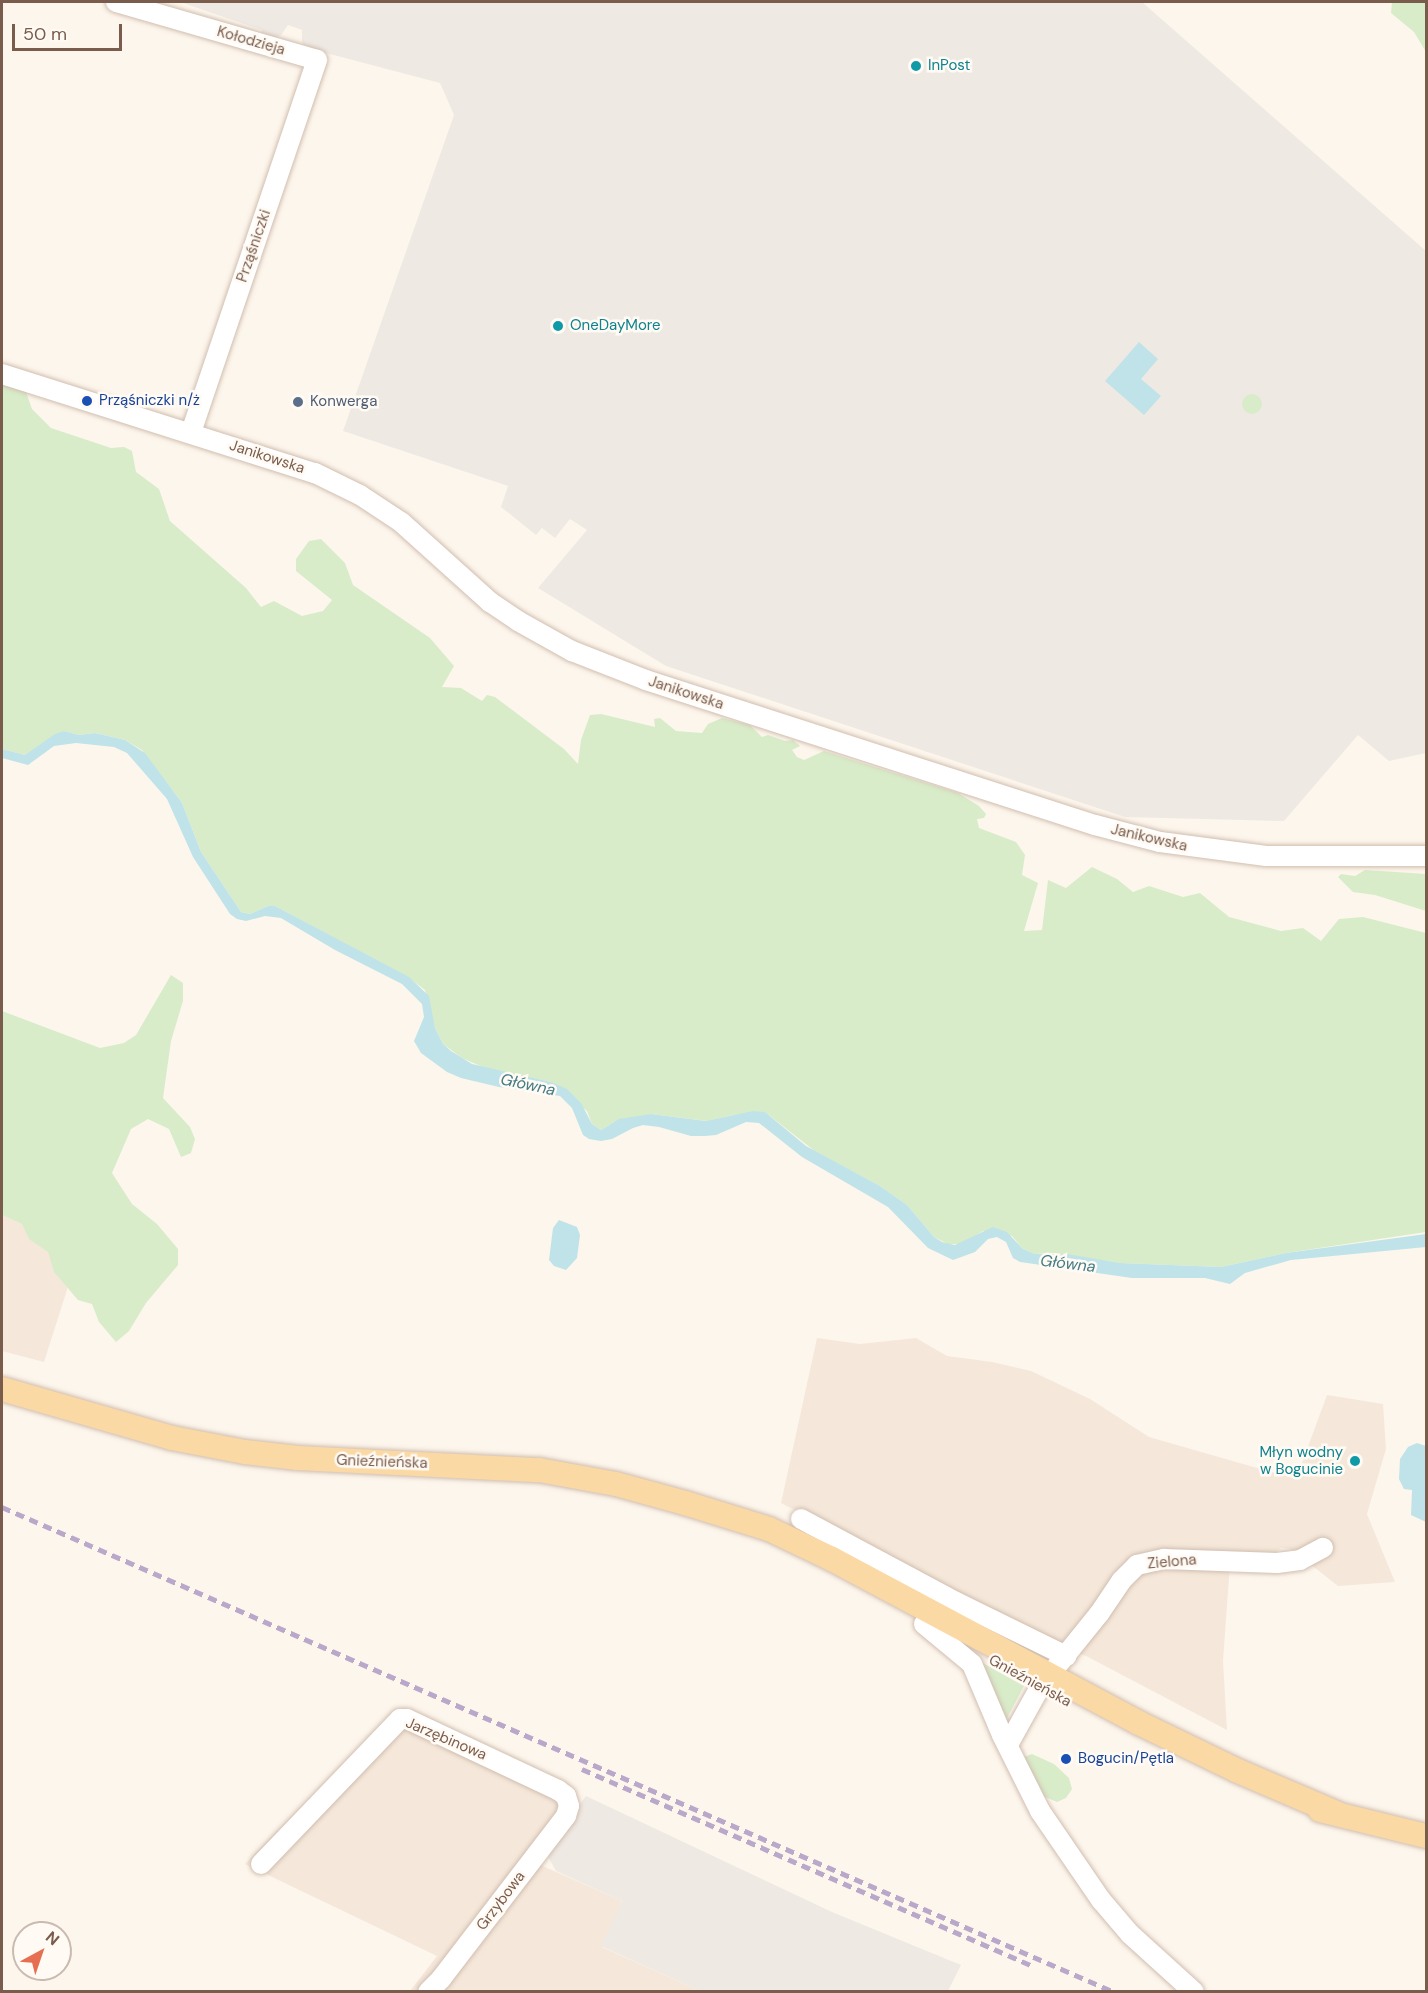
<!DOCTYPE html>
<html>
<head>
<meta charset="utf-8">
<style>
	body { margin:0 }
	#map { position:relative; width:1428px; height:1993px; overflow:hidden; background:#fdf6ec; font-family:"DM Sans",sans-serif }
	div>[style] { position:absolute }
	.residential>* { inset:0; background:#f5e8da }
	.industrial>* { inset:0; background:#efe9e4 }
	.green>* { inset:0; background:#d8ecc9 }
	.round { border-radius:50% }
	.water>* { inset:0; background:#bfe3e8 }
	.roads { filter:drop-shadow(0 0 2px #d1beb0) drop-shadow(0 0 2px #d1beb0) }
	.minor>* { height:20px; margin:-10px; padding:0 10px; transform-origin:10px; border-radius:10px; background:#fff }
	.major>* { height:24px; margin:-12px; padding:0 12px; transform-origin:12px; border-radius:12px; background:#fbd9a5 }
	.rail>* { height:4.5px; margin-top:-2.25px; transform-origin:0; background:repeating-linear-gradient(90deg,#b9a8c9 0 9px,transparent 0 15px) }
	.dots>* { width:16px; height:16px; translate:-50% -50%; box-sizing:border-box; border:3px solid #fffaf3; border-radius:50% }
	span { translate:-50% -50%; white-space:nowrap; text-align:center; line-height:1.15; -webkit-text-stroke:5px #fffaf3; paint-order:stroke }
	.street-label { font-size:15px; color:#7a5c4d }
	.culture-label { font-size:15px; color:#0d838f }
	.left { translate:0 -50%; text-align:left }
	.right { translate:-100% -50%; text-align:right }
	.transit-label { font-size:15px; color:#164399 }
	.service-label { font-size:15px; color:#4e5e75 }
	.water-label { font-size:16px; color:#437c86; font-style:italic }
	.frame { position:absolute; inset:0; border:3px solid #7a5c4d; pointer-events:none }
	.north { position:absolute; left:12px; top:1921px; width:60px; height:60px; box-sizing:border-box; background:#fffaf3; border:2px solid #cabbb1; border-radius:50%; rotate:40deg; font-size:16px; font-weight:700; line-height:24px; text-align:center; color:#7a5c4d }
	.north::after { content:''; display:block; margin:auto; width:21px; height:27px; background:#e76f51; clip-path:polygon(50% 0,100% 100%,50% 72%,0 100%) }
	.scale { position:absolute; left:12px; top:24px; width:110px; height:27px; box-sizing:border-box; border:3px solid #7a5c4d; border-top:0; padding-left:8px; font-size:18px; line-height:21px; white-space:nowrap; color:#7a5c4d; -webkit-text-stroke:4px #fffaf3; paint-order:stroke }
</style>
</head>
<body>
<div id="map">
	<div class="residential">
		<div style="clip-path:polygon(2px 1215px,80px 1249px,44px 1362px,2px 1351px)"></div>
		<div style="clip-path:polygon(817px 1338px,860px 1344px,916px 1338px,947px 1356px,992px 1362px,1031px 1371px,1090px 1399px,1149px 1437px,1296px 1479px,1327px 1395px,1383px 1404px,1386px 1449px,1367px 1514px,1395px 1582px,1338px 1586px,1291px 1549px,1281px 1548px,1272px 1555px,1230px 1564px,1223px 1661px,1227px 1730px,1086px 1656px,1054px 1642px,781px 1503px)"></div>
		<div style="clip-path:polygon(397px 1709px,557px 1793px,564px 1807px,527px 1859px,622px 1901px,602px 1947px,700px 1991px,410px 1991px,437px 1956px,245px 1864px)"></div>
	</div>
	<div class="industrial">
		<div style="clip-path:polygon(180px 2px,1142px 2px,1426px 251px,1426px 753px,1389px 761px,1358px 735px,1284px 821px,1125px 817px,666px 666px,538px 588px,587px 530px,570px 519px,555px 538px,542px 528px,536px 535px,501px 507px,508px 486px,343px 431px,454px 115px,440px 83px,307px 48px,302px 42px,302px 30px,288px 25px,281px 35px,274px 38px,261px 34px,262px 30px)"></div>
		<div style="clip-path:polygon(586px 1796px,832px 1912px,961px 1965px,948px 1991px,700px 1991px,601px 1946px,622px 1901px,556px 1871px,546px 1853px,548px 1847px)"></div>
	</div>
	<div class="green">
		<div style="clip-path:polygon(1392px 2px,1426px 2px,1426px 52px,1414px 32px,1391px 13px)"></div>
		<div style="clip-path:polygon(2px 382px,25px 389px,32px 409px,51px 428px,111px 448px,124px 447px,132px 451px,136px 472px,159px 489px,170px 521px,246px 588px,261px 607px,274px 601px,302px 616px,323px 611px,332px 600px,296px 571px,296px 559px,309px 541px,321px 539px,345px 563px,353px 585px,430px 638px,454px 666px,442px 687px,461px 688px,482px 701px,487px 695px,495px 697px,564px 749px,578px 764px,581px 740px,590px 715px,601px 714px,655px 727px,654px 719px,660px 718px,676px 731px,702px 733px,708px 724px,722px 718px,750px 725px,762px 737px,768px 735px,785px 741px,793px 740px,800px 746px,792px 750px,797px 757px,804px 760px,824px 751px,958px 793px,979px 806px,986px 814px,984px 818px,977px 819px,979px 828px,1016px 842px,1025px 855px,1022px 875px,1038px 883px,1024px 931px,1042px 930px,1048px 880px,1066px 888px,1092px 867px,1117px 879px,1133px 892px,1149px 886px,1183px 897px,1200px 893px,1229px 917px,1281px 931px,1303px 928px,1321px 941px,1339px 919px,1363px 917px,1426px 933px,1426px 1232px,1286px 1253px,1221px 1267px,1120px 1263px,1052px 1253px,1035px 1254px,1023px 1249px,1012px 1236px,983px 1231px,962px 1244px,948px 1244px,934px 1237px,907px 1205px,880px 1186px,816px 1152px,765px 1112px,734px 1115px,707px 1121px,651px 1114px,614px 1122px,601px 1130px,592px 1124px,587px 1111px,551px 1082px,485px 1068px,462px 1058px,443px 1044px,435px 1028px,425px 990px,409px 978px,275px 906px,268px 906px,250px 914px,241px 912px,201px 852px,182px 803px,142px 750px,125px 740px,95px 733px,79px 735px,64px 731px,25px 755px,2px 749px)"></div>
		<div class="round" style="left:1242px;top:394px;width:20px;height:20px"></div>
		<div style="clip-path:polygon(1365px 870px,1426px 874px,1426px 911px,1375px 895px,1353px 892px,1338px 877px,1341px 874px,1355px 876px)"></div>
		<div style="clip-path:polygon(171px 975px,183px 983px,183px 1001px,171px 1041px,163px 1098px,190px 1127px,195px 1139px,191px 1153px,181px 1157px,169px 1129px,148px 1119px,131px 1129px,112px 1173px,132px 1204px,157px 1224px,178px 1249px,178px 1265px,146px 1303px,129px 1331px,116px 1342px,99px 1322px,92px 1304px,78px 1300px,54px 1272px,48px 1252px,29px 1239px,22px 1224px,2px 1215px,2px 1011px,100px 1048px,124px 1043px,136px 1035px)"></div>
		<div style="clip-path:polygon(981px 1662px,1024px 1686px,1006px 1720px)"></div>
		<div style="clip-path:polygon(1032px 1754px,1054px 1764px,1069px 1778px,1072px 1789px,1066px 1798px,1057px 1802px,1043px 1796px,1024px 1757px)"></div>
	</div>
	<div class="water">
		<div style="clip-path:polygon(1139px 342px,1158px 359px,1141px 379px,1161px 396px,1144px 415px,1105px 381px)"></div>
		<div style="clip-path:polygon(64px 731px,79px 735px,95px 733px,125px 740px,145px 753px,182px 803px,201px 852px,241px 912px,250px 914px,268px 906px,275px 906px,409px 977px,429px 996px,435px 1028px,443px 1044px,451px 1051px,472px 1064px,551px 1082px,567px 1089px,581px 1103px,592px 1124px,601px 1130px,619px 1119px,651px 1114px,706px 1121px,753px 1111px,765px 1112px,806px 1146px,880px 1186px,907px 1205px,934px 1237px,942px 1242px,955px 1245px,993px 1227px,1007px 1232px,1023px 1249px,1035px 1254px,1067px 1254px,1120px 1263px,1221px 1267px,1286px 1253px,1426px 1234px,1426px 1247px,1291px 1260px,1245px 1273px,1230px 1284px,1205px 1278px,1132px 1278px,1020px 1262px,1013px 1258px,1006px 1242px,997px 1237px,988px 1239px,975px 1252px,953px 1260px,928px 1248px,888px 1207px,802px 1157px,759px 1123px,746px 1122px,716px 1135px,705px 1136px,691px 1136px,659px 1127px,643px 1125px,633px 1128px,612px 1139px,601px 1141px,589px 1139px,583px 1135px,572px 1108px,560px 1096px,499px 1087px,461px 1078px,447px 1072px,421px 1053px,414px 1041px,424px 1017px,422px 1004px,402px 984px,335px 950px,281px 918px,265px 916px,246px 921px,237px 919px,230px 914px,193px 857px,167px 799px,127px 753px,114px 747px,76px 743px,54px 746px,28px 765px,2px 758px,2px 749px,25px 755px,55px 734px)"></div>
		<div style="clip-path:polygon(559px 1220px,577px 1227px,580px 1235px,577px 1258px,566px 1270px,554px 1266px,549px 1260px,553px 1228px)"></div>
		<div style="clip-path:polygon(1417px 1443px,1426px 1446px,1426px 1522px,1411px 1515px,1412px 1490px,1404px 1489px,1399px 1479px,1400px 1459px,1408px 1447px)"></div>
	</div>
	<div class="roads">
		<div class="minor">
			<div style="left:116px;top:2px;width:209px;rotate:16.1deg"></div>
			<div style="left:317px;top:60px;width:394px;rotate:108.7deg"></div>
			<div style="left:2px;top:374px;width:328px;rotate:17.6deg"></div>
			<div style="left:315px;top:473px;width:50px;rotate:26.1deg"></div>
			<div style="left:360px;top:495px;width:49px;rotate:33.4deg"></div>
			<div style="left:401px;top:522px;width:120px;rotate:42deg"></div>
			<div style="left:490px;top:602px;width:34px;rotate:34deg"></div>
			<div style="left:518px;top:621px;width:62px;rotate:29.1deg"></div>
			<div style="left:572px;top:651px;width:79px;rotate:21.4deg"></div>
			<div style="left:646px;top:680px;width:472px;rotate:17.9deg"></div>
			<div style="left:1095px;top:825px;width:67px;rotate:14.7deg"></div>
			<div style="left:1160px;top:842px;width:107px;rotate:7.5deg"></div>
			<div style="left:1266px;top:856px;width:160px"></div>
			<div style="left:801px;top:1519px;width:176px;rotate:28.2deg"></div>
			<div style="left:956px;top:1602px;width:123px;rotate:26.1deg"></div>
			<div style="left:924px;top:1624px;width:62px;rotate:39.8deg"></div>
			<div style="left:972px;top:1664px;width:77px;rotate:67.1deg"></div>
			<div style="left:1002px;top:1735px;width:85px;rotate:63.4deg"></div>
			<div style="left:1040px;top:1811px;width:108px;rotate:55.6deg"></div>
			<div style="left:1101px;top:1900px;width:45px;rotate:49.5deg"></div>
			<div style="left:1130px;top:1934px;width:86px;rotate:42.2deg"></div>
			<div style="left:1009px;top:1743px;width:64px;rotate:-61deg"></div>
			<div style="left:1040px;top:1687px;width:94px;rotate:-51.1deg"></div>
			<div style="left:1099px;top:1614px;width:40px;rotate:-56deg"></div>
			<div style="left:1121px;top:1581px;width:23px;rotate:-45deg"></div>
			<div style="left:1137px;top:1565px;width:28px;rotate:-13deg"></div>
			<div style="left:1164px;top:1559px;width:113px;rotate:2deg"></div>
			<div style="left:1277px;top:1563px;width:23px;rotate:-7deg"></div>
			<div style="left:1300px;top:1560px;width:26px;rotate:-28deg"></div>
			<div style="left:261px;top:1864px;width:201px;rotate:-46.2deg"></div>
			<div style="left:400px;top:1719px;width:7px"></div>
			<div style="left:407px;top:1719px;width:167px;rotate:25.2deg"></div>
			<div style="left:558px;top:1790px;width:10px;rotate:37deg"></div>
			<div style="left:566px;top:1796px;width:10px;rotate:73deg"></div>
			<div style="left:569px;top:1806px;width:10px;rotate:107deg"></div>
			<div style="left:566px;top:1816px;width:205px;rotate:127.5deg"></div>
			<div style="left:441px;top:1979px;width:18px;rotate:135deg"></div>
		</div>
		<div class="major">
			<div style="left:2px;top:1389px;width:177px;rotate:16.1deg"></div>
			<div style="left:172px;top:1438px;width:74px;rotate:10.9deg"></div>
			<div style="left:245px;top:1452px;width:53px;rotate:6.5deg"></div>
			<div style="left:298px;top:1458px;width:241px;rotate:2.9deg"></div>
			<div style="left:539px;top:1470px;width:78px;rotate:10.3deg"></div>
			<div style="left:616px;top:1484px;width:72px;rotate:15.4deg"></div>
			<div style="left:685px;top:1503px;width:88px;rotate:17.2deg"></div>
			<div style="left:769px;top:1529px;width:70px;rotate:25.5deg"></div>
			<div style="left:832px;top:1559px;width:348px;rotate:28.1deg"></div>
			<div style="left:1139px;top:1723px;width:110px;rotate:25.9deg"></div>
			<div style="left:1238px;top:1771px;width:107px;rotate:23.2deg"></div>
			<div style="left:1320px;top:1810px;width:109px;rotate:13.8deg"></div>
		</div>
	</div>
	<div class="rail">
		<div style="left:2px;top:1507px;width:1213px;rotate:23.56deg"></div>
		<div style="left:582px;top:1769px;width:492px;rotate:23.6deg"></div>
	</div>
	<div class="dots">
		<div style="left:916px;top:66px;background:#0f9aa8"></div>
		<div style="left:558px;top:326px;background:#0f9aa8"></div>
		<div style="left:87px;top:401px;background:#1a4fb4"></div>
		<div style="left:298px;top:402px;background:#5c6f8a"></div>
		<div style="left:1355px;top:1461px;background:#0f9aa8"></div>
		<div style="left:1066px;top:1759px;background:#1a4fb4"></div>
	</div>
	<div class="street-label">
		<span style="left:251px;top:41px;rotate:16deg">Kołodzieja</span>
		<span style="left:254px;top:246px;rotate:-71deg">Prząśniczki</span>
		<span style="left:267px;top:457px;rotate:18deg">Janikowska</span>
		<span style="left:686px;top:693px;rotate:18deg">Janikowska</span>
		<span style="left:1149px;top:838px;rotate:13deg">Janikowska</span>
		<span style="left:382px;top:1462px;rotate:2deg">Gnieźnieńska</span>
		<span style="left:1172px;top:1562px;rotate:-5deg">Zielona</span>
		<span style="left:1030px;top:1681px;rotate:29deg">Gnieźnieńska</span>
		<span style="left:446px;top:1739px;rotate:23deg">Jarzębinowa</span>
		<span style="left:501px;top:1901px;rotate:-53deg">Grzybowa</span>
	</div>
	<div class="culture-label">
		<span class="left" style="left:928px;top:66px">InPost</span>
		<span class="left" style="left:570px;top:326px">OneDayMore</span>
		<span class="right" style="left:1343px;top:1461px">Młyn wodny<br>w Bogucinie</span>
	</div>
	<div class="transit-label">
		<span class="left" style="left:99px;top:401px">Prząśniczki n/ż</span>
		<span class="left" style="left:1078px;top:1759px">Bogucin/Pętla</span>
	</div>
	<div class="service-label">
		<span class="left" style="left:310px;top:402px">Konwerga</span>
	</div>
	<div class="water-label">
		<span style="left:528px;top:1085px;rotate:12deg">Główna</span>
		<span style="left:1068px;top:1264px;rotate:7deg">Główna</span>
	</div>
	<div class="frame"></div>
	<div class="north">N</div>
	<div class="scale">50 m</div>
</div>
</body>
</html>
